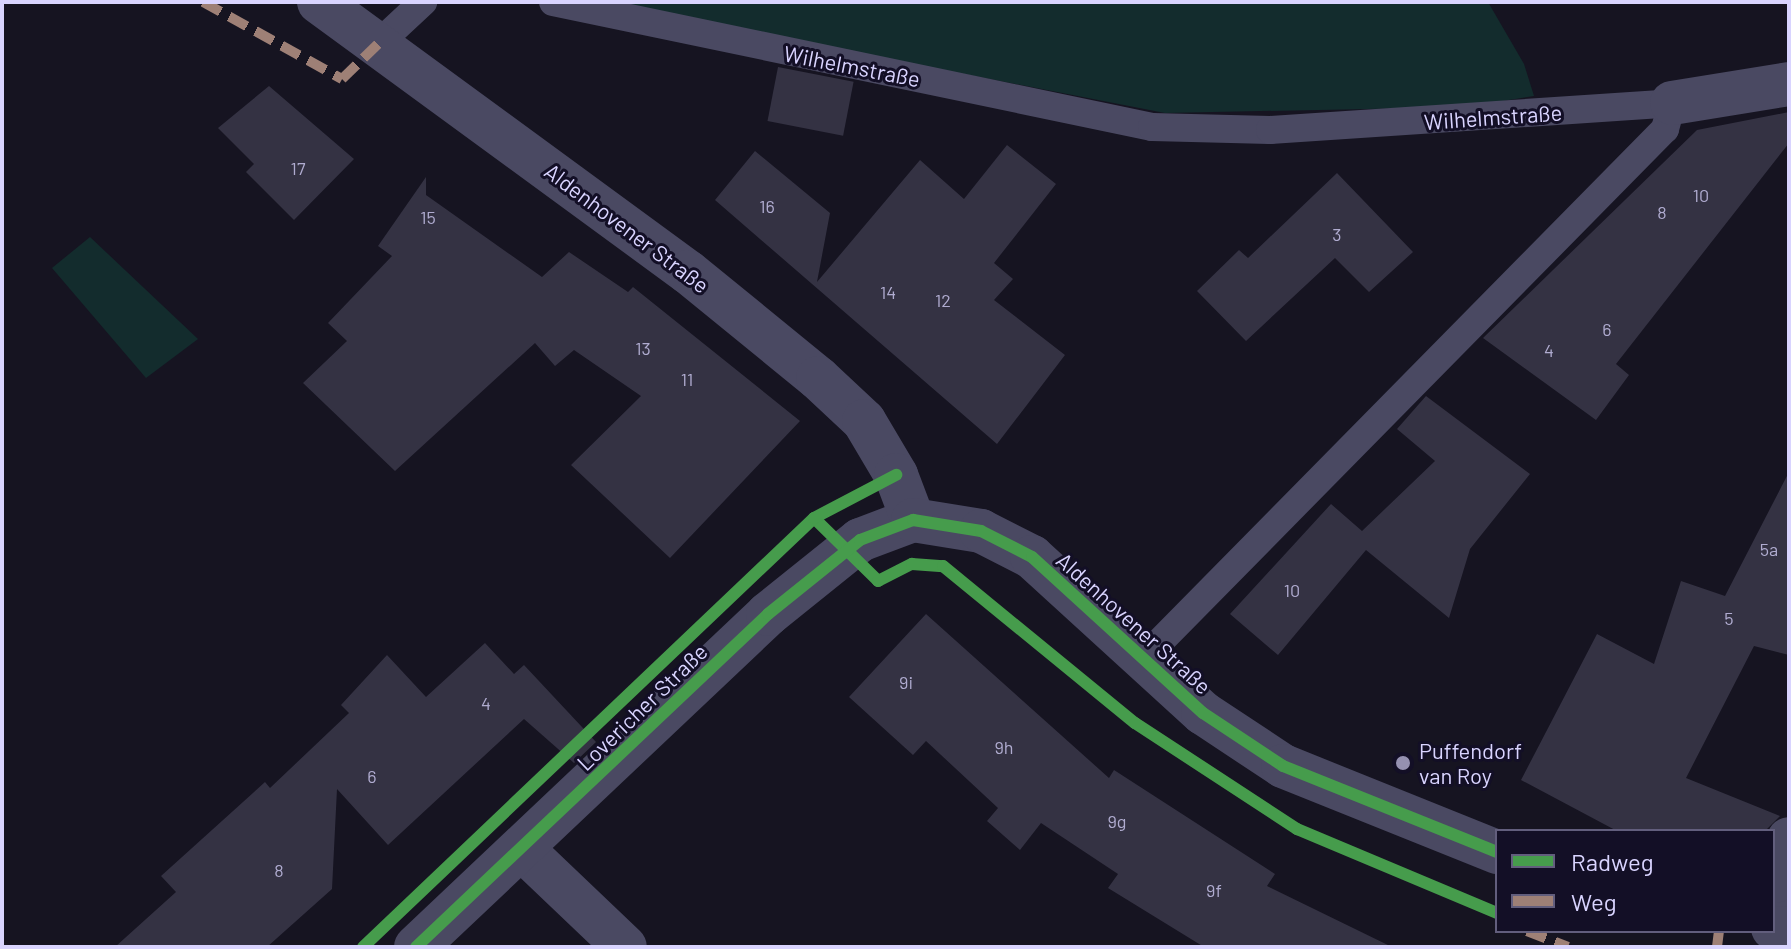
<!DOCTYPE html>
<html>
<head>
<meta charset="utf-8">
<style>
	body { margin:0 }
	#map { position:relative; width:1791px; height:949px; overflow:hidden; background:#161421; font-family:Barlow,sans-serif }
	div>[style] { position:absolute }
	.green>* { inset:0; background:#132c2d }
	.building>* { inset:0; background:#343243; transform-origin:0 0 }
	.service>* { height:28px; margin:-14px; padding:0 14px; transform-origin:14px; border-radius:14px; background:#4a4962 }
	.minor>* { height:44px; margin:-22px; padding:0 22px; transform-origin:22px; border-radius:22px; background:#4a4962 }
	.tertiary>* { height:44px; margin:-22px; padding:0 22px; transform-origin:22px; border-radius:22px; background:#4a4962 }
	.quiet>* { height:10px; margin-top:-5px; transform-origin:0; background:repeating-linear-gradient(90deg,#9e8076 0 20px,transparent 0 30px) }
	.cycleway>* { height:12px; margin:-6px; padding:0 6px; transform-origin:6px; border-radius:6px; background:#469c4c }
	.dots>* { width:22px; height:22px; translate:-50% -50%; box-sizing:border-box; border:4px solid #130f26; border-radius:50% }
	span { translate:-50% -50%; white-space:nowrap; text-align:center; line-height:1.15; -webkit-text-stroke:6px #130f26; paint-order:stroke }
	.number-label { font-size:18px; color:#b0acd0 }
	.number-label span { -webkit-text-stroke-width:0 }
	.street-label { font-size:22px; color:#d9d4ff }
	.poi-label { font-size:22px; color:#d9d4ff }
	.left { translate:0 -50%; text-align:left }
	.frame { position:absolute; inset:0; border:4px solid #d9d4ff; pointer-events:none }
	.legend { position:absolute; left:1495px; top:829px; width:280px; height:104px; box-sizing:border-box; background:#130f26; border:2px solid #625e7d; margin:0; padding:10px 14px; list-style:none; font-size:24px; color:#d9d4ff }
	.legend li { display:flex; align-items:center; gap:16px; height:40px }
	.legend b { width:40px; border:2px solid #625e7d }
</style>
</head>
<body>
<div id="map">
	<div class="green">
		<div style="clip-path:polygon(594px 2px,1488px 2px,1524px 64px,1534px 96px,1466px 107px,1165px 113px)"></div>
		<div style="clip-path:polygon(90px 237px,198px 339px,146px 378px,52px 268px)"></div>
	</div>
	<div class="building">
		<div style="left:778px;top:67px;width:77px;height:55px;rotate:11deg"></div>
		<div style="clip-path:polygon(269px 86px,354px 159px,294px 220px,246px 172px,254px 164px,218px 128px)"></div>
		<div style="clip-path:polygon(1789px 112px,1789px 143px,1616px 364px,1629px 375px,1596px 420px,1483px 338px,1697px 130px)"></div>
		<div style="clip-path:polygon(1007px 145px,1056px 184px,994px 263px,1013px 279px,994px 300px,1065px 355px,997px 444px,715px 200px,755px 151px,830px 213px,817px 282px,920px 160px,964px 199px)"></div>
		<div style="clip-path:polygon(1337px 173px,1413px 252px,1369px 292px,1335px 258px,1246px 341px,1197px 291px,1239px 250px,1248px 258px)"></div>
		<div style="clip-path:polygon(426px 177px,426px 195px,542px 277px,569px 252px,628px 292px,633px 287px,800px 421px,670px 558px,571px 465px,641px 396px,574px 350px,555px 366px,535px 343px,395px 471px,303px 383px,347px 341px,328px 323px,392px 256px,378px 246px)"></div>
		<div style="clip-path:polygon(1426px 396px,1530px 474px,1470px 549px,1449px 618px,1366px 550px,1278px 655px,1230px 614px,1331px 504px,1362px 531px,1435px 461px,1397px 429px)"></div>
		<div style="clip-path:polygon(1789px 472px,1789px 655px,1754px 646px,1686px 778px,1780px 816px,1765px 831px,1617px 831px,1521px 780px,1597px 634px,1654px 664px,1681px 581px,1725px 596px)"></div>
		<div style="clip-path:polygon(926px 614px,1109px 778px,1114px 770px,1275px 874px,1267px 886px,1392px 947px,1204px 947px,1108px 888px,1118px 874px,1041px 823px,1020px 850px,987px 821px,998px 808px,926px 741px,913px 755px,849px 697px)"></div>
		<div style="clip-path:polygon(485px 643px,514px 674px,524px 665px,596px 742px,574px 763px,524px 719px,388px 845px,337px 789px,332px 889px,267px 947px,115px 947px,176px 892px,161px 876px,265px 782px,270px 788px,349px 713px,341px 705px,387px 655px,426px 697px)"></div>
	</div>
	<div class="service">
		<div style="left:553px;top:2px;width:612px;rotate:11.79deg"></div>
		<div style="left:1152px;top:127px;width:118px;rotate:1.5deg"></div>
		<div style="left:1270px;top:130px;width:403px;rotate:-3.8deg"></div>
		<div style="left:1672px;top:103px;width:27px;rotate:105deg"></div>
		<div style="left:1665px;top:129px;width:747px;rotate:134.57deg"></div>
		<div style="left:378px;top:44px;width:62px;rotate:-43deg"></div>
	</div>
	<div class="minor">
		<div style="left:1672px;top:103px;width:119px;rotate:-9.2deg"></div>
		<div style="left:522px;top:849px;width:142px;rotate:43.6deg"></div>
		<div style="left:1774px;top:928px;width:47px;rotate:-88.8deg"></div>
		<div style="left:1775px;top:881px;width:44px;rotate:-71.6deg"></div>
		<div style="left:416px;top:947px;width:485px;rotate:-43.4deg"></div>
		<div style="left:768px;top:614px;width:118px;rotate:-38.8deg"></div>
		<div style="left:860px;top:540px;width:57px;rotate:-20.7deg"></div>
	</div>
	<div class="tertiary">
		<div style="left:319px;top:2px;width:457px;rotate:36.2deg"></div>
		<div style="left:688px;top:272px;width:168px;rotate:39.2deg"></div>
		<div style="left:818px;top:378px;width:63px;rotate:43.1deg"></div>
		<div style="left:864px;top:421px;width:63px;rotate:59.3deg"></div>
		<div style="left:896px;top:475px;width:48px;rotate:69.3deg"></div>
		<div style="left:913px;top:520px;width:69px;rotate:9.2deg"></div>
		<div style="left:981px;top:531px;width:57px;rotate:27deg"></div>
		<div style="left:1032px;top:557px;width:231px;rotate:42.4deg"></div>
		<div style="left:1203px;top:713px;width:96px;rotate:33.5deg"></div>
		<div style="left:1283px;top:766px;width:231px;rotate:21.9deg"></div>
		<div style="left:1773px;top:928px;width:16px;rotate:4deg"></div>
	</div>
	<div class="quiet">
		<div style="left:203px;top:2px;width:159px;rotate:29deg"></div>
		<div style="left:342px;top:79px;width:50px;rotate:-44.2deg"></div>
		<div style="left:1527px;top:931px;width:44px;rotate:21.3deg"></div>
		<div style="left:1717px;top:947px;width:16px;rotate:-83deg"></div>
	</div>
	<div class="cycleway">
		<div style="left:814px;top:518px;width:90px;rotate:44.5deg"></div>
		<div style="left:878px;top:581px;width:38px;rotate:-27deg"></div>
		<div style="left:912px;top:564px;width:31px;rotate:4deg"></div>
		<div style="left:943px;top:566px;width:248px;rotate:39.3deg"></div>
		<div style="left:1135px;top:723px;width:194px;rotate:33.2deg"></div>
		<div style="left:1297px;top:829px;width:217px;rotate:22.8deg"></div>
		<div style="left:363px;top:947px;width:622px;rotate:-43.57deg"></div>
		<div style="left:814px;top:518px;width:93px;rotate:-27.7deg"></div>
		<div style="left:416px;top:947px;width:485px;rotate:-43.4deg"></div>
		<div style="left:768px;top:614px;width:118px;rotate:-38.8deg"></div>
		<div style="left:860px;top:540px;width:57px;rotate:-20.7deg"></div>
		<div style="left:913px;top:520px;width:69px;rotate:9.2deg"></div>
		<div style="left:981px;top:531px;width:57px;rotate:27deg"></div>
		<div style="left:1032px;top:557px;width:231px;rotate:42.4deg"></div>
		<div style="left:1203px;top:713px;width:96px;rotate:33.5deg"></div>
		<div style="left:1283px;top:766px;width:231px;rotate:21.9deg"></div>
	</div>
	<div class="dots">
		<div style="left:1403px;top:763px;background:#9591b1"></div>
	</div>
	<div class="number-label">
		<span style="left:298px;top:168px">17</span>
		<span style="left:1701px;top:195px">10</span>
		<span style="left:767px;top:206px">16</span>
		<span style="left:1662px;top:212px">8</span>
		<span style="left:428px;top:217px">15</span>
		<span style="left:1337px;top:234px">3</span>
		<span style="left:888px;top:292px">14</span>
		<span style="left:943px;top:300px">12</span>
		<span style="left:1607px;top:329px">6</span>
		<span style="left:643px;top:348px">13</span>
		<span style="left:1549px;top:350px">4</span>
		<span style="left:687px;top:379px">11</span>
		<span style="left:1769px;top:549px">5a</span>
		<span style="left:1292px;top:590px">10</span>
		<span style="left:1729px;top:618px">5</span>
		<span style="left:906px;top:682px">9i</span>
		<span style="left:486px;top:703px">4</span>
		<span style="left:1004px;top:747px">9h</span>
		<span style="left:372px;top:776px">6</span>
		<span style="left:1117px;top:821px">9g</span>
		<span style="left:279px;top:870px">8</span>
		<span style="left:1214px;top:890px">9f</span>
	</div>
	<div class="street-label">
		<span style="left:852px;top:66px;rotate:11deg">Wilhelmstraße</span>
		<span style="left:1493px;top:117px;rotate:-4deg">Wilhelmstraße</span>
		<span style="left:627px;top:228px;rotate:37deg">Aldenhovener Straße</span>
		<span style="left:1134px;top:623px;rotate:42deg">Aldenhovener Straße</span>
		<span style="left:642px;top:707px;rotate:-44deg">Lovericher Straße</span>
	</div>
	<div class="poi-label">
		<span class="left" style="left:1419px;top:763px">Puffendorf<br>van Roy</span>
	</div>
	<div class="frame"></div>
	<ul class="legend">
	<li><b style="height:10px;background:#469c4c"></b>Radweg</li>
	<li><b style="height:10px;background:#9e8076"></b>Weg</li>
	</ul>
</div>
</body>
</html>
